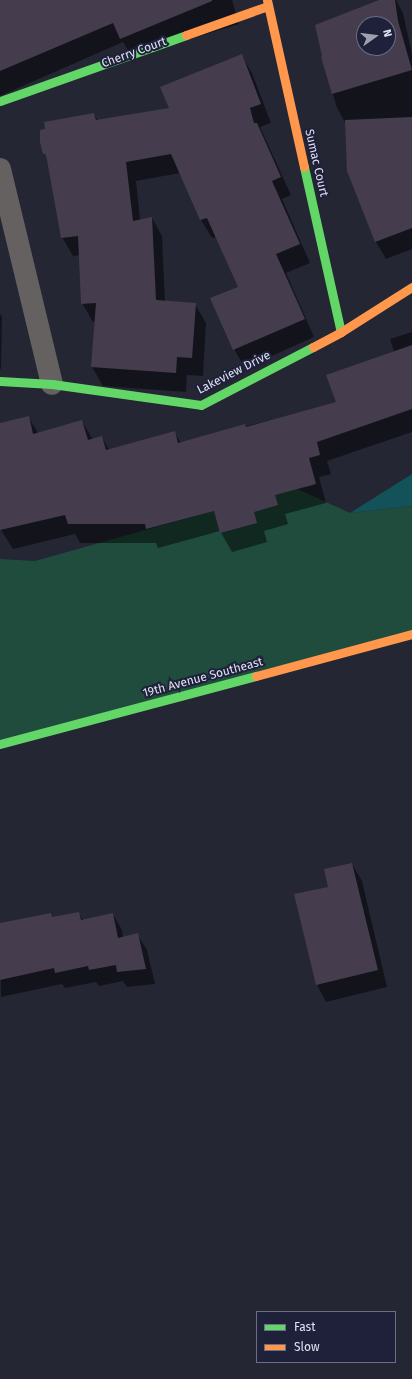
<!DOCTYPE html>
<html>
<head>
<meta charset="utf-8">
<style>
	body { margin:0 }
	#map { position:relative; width:412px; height:1379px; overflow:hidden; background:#242633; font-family:"Fira Sans",sans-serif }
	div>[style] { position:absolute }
	.forest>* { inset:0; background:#204c3d }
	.water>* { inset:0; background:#125258 }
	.shadow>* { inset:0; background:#0007 }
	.building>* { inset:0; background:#453d4e }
	.street>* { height:22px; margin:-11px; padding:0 11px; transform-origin:11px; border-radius:11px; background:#646160 }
	.fast>* { height:9px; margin:-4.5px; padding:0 4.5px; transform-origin:4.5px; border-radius:4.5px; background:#63d668 }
	.slow>* { height:9px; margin:-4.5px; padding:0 4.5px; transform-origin:4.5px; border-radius:4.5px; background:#ff974d }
	span { translate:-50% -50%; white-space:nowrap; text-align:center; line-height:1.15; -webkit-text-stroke:4px #1e2139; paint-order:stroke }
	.street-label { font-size:12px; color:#e0e2f3 }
	.legend { position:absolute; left:256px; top:1311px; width:140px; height:52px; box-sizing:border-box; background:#1e2139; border:1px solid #6c6e83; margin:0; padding:5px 7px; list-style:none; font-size:12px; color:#e0e2f3 }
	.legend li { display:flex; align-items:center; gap:8px; height:20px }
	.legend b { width:20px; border:1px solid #6c6e83 }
	.north { position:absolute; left:356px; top:16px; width:40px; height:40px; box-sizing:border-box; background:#1e2139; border:1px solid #6c6e83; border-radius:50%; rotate:76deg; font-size:11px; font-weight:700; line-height:16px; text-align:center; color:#e0e2f3 }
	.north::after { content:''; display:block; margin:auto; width:14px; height:18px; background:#9ea0b0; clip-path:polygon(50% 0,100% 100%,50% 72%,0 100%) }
</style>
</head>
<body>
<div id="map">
	<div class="forest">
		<div style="clip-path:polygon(295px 488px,350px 513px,412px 506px,412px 634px,0 744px,0 559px,35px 561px)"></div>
	</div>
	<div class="water">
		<div style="clip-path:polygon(412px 474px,412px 506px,350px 513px)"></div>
	</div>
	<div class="shadow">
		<div style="clip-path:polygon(0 0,232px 0,239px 24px,132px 57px,123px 42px,0 96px)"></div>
		<div style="clip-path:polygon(evenodd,382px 0,396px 0,403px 13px,412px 54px,412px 249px,386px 259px,376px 242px,348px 171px,346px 124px,337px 108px,322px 57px,382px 0,364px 24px,388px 24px,388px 48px,364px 48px,364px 24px)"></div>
		<div style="clip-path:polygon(241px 55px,252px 73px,271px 123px,260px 127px,291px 195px,282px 199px,310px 263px,286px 273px,314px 337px,245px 368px,234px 349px,239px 288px,216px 237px,212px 238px,201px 220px,180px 173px,136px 181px,140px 220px,152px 218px,162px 236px,165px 301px,195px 304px,206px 323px,203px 376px,187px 375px,186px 392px,103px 386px,92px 367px,95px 322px,93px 322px,82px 303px,80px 255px,73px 256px,62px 237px,48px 161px,44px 154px,42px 142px,94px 114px,98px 121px,170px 109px)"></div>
		<div style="clip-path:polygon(0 314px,2px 317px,1px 369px,0 369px)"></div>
		<div style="clip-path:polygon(412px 332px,412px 432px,327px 461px,331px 474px,319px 477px,326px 503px,285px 514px,288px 524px,264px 531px,267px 542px,232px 552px,220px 531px,158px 548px,156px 543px,80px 543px,75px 534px,13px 549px,1px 530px,0 424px,29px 418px,38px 433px,82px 421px,93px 440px,102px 437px,109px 450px,174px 432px,181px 443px,337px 403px,394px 352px,390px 339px)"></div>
		<div style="clip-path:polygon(352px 864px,362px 881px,387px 987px,326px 1002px,317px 985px,329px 887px)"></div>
		<div style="clip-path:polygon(78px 913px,83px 920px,113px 914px,122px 930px,123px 938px,137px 934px,147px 950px,155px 984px,127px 987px,123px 981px,99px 986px,96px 982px,65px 988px,62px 984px,1px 997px,0 924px,51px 914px,53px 918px)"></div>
	</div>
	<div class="building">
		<div style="clip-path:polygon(0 0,212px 0,212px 1px,120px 39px,113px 23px,0 71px)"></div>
		<div style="clip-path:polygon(evenodd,379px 0,395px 0,398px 21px,412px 70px,332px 94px,321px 57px,322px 56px,315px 25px,379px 0,364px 24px,388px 24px,388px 48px,364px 48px,364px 24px)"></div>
		<div style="clip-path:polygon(242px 54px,261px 104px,250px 108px,254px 123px,257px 123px,281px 177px,272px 181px,300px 244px,276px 254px,305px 319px,233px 350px,210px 298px,238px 287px,207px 218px,200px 220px,171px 154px,126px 162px,133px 221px,152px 217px,156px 300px,196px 303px,192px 358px,177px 357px,176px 373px,91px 367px,96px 303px,81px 304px,78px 236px,61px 238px,47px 160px,45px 154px,43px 154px,40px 142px,40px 130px,45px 129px,44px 122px,94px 113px,96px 120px,169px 108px,160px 87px)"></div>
		<div style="clip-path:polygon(412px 117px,412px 228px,375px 242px,347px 171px,345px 120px)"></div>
		<div style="clip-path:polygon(412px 345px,412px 409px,317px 442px,320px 455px,309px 458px,316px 484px,275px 495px,278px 505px,254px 512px,257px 523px,220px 533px,214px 511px,146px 529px,145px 524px,68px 524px,65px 515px,0 530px,0 423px,29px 416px,33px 434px,82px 420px,88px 440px,102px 436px,106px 450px,175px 431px,178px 443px,245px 424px,246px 427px,336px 402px,326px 375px)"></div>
		<div style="clip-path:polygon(352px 863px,378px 970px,316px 985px,294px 894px,328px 887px,324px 869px)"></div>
		<div style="clip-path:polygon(79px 912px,81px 920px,113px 913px,118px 938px,138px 933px,146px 969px,117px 972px,116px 965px,89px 970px,88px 966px,55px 973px,54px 968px,0 980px,0 923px,51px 913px,52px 917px)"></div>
	</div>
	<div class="street">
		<div style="left:0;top:169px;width:221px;rotate:76.4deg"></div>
	</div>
	<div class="fast">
		<div style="left:0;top:101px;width:197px;rotate:-19.5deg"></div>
		<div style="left:304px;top:167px;width:169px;rotate:77.4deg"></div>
		<div style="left:0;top:381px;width:52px;rotate:3.3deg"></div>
		<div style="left:52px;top:384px;width:150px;rotate:8deg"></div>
		<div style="left:201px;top:405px;width:126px;rotate:-27.4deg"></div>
		<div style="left:0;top:744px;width:265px;rotate:-14.9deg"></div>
	</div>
	<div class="slow">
		<div style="left:267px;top:0;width:171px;rotate:77.5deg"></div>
		<div style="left:186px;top:35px;width:87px;rotate:-19.5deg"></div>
		<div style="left:313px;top:347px;width:32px;rotate:-28deg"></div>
		<div style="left:341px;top:332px;width:84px;rotate:-32.4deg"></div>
		<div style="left:256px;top:676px;width:162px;rotate:-15.1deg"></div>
	</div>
	<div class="street-label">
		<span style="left:134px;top:53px;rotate:-20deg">Cherry Court</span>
		<span style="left:316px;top:163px;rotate:77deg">Sumac Court</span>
		<span style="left:234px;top:373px;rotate:-27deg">Lakeview Drive</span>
		<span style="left:203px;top:678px;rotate:-15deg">19th Avenue Southeast</span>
	</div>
	<ul class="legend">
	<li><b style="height:5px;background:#63d668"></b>Fast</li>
	<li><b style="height:5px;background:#ff974d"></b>Slow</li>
	</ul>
	<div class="north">N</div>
</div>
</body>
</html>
